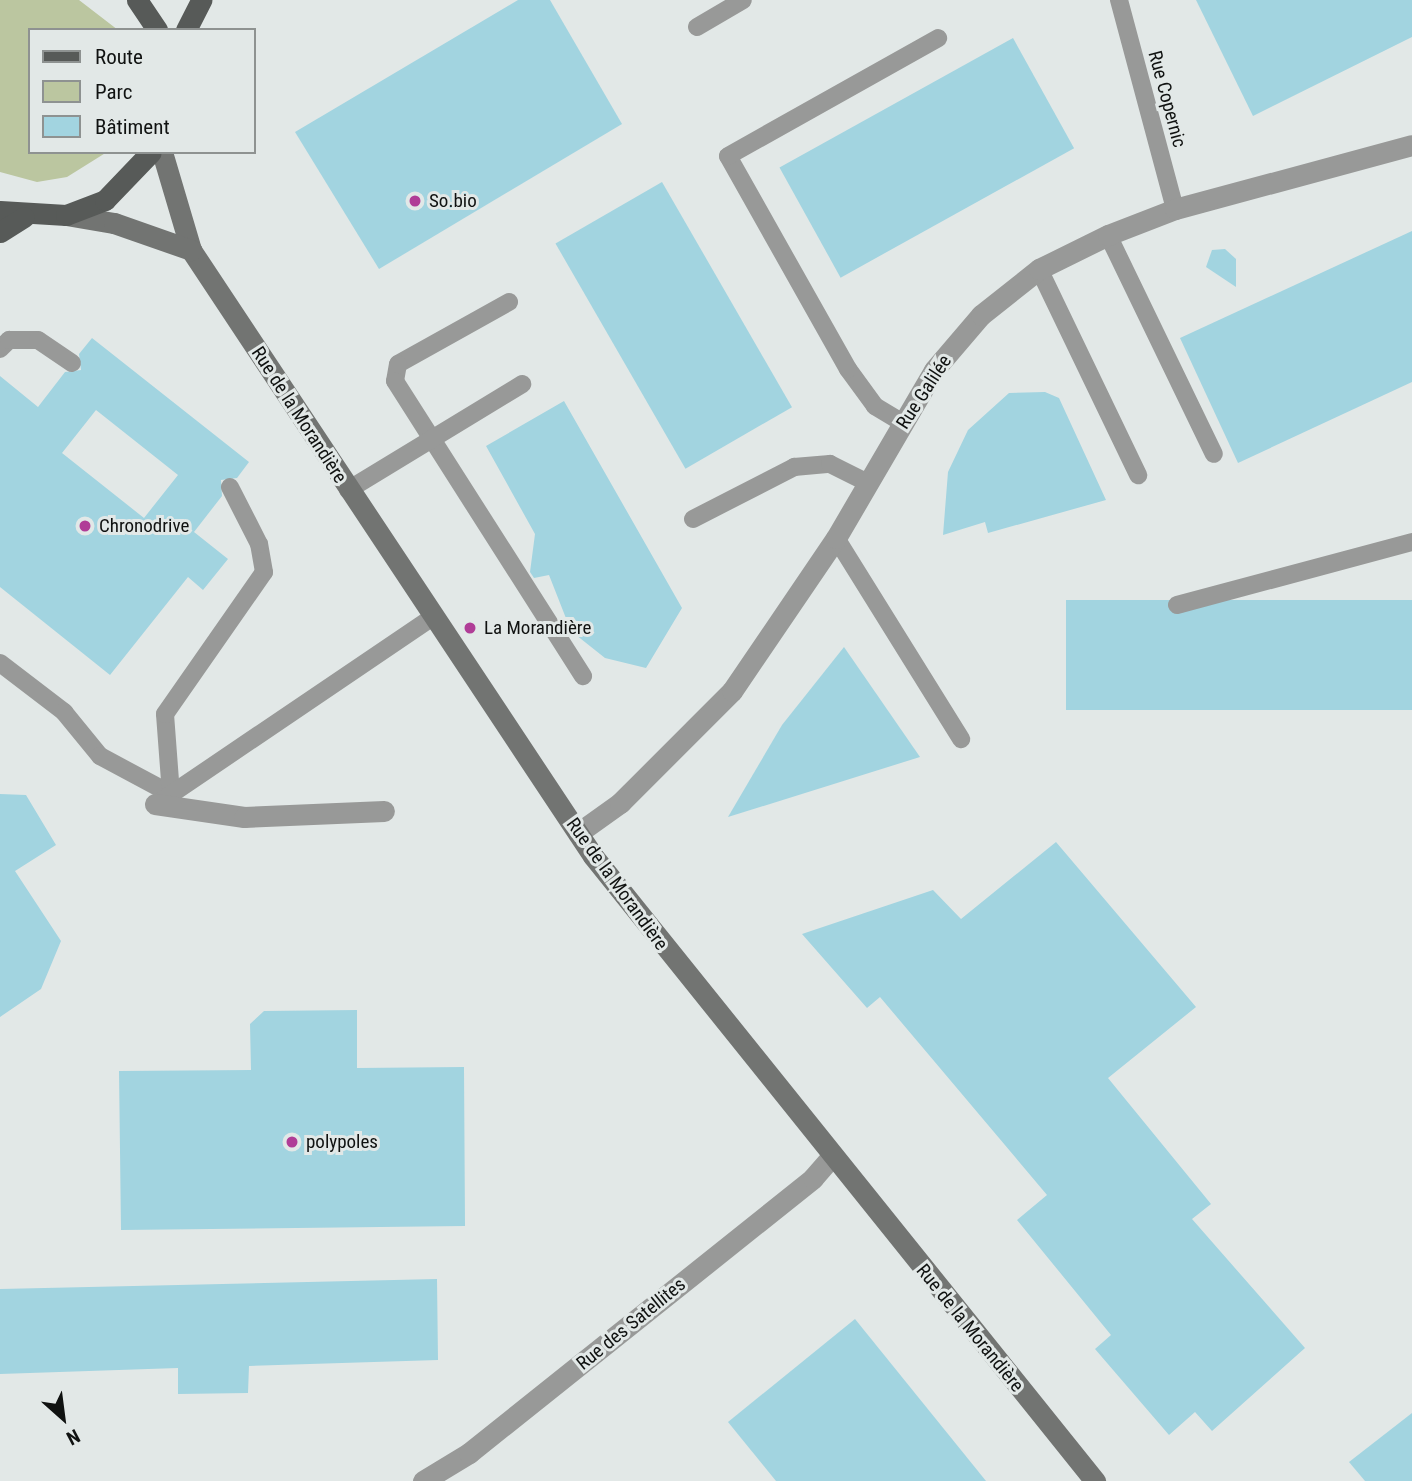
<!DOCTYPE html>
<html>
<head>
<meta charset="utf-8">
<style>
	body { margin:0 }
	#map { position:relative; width:1412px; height:1481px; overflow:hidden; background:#e2e8e7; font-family:"Roboto Condensed",sans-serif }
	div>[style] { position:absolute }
	.green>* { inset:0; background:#bbc6a0 }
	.building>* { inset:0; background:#a2d4e0; transform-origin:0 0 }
	.lane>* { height:18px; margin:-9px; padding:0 9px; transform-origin:9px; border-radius:9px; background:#989998 }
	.street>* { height:21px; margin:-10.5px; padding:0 10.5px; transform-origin:10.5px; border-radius:10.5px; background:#989998 }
	.secondary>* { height:21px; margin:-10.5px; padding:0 10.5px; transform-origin:10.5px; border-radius:10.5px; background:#727472 }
	.primary>* { height:21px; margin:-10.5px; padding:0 10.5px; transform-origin:10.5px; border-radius:10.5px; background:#575a58 }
	.dots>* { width:19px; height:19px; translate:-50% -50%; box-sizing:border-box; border:4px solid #e2e8e7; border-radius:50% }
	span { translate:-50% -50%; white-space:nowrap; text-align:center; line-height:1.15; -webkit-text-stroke:6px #e2e8e7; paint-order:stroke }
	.street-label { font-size:19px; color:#101211 }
	.poi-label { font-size:19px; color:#101211 }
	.left { translate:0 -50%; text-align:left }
	.legend { position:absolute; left:28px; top:28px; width:228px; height:126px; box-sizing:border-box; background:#e2e8e7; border:2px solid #8e9291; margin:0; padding:9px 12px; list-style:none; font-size:21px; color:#101211 }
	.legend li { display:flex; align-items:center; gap:14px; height:35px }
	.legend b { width:35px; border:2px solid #8e9291 }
	.north { position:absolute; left:28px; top:1383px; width:70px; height:70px; -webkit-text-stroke:5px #e2e8e7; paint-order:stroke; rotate:152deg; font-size:19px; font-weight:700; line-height:28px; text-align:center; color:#101211 }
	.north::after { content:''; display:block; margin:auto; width:24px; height:32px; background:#101211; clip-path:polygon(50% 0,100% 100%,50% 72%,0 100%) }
</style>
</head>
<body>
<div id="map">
	<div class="green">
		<div style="clip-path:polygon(0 0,79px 0,118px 30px,30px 30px,30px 152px,107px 152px,67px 177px,37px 182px,0 172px)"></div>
	</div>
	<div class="building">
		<div style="clip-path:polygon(518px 0,550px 0,622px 124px,379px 269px,295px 132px)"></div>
		<div style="clip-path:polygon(1196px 0,1412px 0,1412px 37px,1253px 116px)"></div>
		<div style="left:1013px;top:38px;width:126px;height:267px;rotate:61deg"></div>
		<div style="left:662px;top:182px;width:260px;height:123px;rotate:60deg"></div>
		<div style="clip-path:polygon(1412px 231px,1412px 382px,1238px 463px,1180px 338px)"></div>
		<div style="clip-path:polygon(1225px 249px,1236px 259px,1236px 287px,1206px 267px,1212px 250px)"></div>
		<div style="clip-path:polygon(evenodd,92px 338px,249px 462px,237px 478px,221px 480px,222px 496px,194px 532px,228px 559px,203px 590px,188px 577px,110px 675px,0 587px,0 376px,38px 407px,65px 372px,81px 370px,79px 354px,92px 338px,96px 410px,178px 475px,144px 518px,62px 453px,96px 410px)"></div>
		<div style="clip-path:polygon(1045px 392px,1059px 398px,1106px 500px,988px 533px,985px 522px,943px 535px,948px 472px,968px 430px,1009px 393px)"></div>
		<div style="clip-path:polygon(564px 401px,682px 608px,646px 668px,605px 658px,571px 631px,549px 575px,534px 578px,530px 572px,535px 534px,486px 446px)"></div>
		<div style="left:1412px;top:600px;width:110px;height:346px;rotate:90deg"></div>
		<div style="clip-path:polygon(844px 647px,920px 757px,728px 817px,782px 725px)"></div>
		<div style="clip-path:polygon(0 794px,26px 795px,56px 845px,15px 871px,61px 941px,41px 989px,0 1017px)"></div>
		<div style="clip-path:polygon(1056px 842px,1196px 1007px,1108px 1078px,1211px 1204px,1192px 1219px,1305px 1348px,1212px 1431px,1195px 1412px,1169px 1435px,1095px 1349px,1111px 1335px,1017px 1220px,1047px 1195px,880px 997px,867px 1008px,802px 934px,933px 890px,961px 919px)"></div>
		<div style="clip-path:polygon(357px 1010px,357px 1068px,464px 1067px,465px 1226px,121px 1230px,119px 1071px,251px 1070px,250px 1024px,264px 1011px)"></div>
		<div style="clip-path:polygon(437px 1279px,438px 1360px,249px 1366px,248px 1393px,178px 1394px,178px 1368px,0 1374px,0 1289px)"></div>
		<div style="clip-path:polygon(855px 1319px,986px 1481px,776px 1481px,728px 1422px)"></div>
		<div style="clip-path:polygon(1412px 1413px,1412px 1481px,1365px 1481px,1349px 1462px)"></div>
	</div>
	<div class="lane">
		<div style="left:1119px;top:0;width:216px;rotate:75deg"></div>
		<div style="left:697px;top:27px;width:53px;rotate:-30.4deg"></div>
		<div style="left:1108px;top:235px;width:243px;rotate:64.2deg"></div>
		<div style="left:1039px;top:269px;width:229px;rotate:64.3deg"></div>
		<div style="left:509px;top:302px;width:127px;rotate:150.8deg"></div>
		<div style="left:398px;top:364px;width:17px;rotate:100deg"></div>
		<div style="left:395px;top:381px;width:350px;rotate:57.5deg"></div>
		<div style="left:0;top:349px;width:13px;rotate:-45deg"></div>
		<div style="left:9px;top:340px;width:29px"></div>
		<div style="left:38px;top:340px;width:41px;rotate:34.1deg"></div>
		<div style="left:903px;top:423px;width:33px;rotate:-149deg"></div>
		<div style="left:875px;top:406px;width:46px;rotate:-126.1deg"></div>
		<div style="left:848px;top:369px;width:244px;rotate:-119.4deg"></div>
		<div style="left:728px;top:156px;width:241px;rotate:-29.3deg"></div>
		<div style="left:348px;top:490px;width:204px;rotate:-31.3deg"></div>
		<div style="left:693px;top:519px;width:114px;rotate:-27.2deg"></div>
		<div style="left:794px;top:467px;width:36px;rotate:-5deg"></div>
		<div style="left:830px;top:464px;width:42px;rotate:26.6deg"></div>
		<div style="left:836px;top:538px;width:237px;rotate:58.1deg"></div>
		<div style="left:1177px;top:605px;width:243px;rotate:-15deg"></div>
		<div style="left:0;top:663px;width:81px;rotate:37.4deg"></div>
		<div style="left:64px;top:712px;width:57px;rotate:50.7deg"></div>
		<div style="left:100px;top:756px;width:81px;rotate:28.2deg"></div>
		<div style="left:171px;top:794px;width:80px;rotate:-94.3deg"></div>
		<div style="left:165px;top:714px;width:173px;rotate:-55.1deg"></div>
		<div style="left:264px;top:572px;width:28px;rotate:-100deg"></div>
		<div style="left:259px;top:544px;width:64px;rotate:-117deg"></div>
		<div style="left:164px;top:799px;width:323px;rotate:-34.1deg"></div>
	</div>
	<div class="street">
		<div style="left:155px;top:804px;width:90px;rotate:8.3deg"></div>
		<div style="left:244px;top:817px;width:140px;rotate:-2.5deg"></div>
		<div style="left:578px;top:833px;width:52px;rotate:-35.5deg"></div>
		<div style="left:620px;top:803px;width:158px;rotate:-45deg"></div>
		<div style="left:732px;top:691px;width:185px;rotate:-55.8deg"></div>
		<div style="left:836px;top:538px;width:194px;rotate:-59.7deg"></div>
		<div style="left:934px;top:370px;width:72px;rotate:-49.5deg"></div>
		<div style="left:981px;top:315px;width:74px;rotate:-38.4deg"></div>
		<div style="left:1039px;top:269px;width:77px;rotate:-26.2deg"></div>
		<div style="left:1108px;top:235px;width:72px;rotate:-21.2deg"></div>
		<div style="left:1175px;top:209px;width:245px;rotate:-15.1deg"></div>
		<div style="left:423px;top:1481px;width:54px;rotate:-31.3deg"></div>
		<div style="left:469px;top:1453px;width:440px;rotate:-38.6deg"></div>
		<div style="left:813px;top:1178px;width:28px;rotate:-49deg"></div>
	</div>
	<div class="secondary">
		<div style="left:162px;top:152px;width:102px;rotate:73.5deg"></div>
		<div style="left:191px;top:250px;width:727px;rotate:56.44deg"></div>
		<div style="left:593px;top:856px;width:802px;rotate:51.23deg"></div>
		<div style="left:66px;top:215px;width:49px;rotate:9.5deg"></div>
		<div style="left:114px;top:223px;width:82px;rotate:19.3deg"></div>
	</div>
	<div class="primary">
		<div style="left:137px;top:0;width:36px;rotate:56deg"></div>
		<div style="left:186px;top:30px;width:34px;rotate:-63deg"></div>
		<div style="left:0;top:211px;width:66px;rotate:3.5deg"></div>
		<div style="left:66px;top:215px;width:42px;rotate:-21deg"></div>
		<div style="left:105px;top:200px;width:66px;rotate:-46.2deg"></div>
		<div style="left:0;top:232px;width:28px;rotate:-32deg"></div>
	</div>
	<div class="dots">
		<div style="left:415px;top:201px;background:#b03d97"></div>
		<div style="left:85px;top:526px;background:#b03d97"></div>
		<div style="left:470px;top:628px;background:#b03d97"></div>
		<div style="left:292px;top:1142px;background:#b03d97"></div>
	</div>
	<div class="street-label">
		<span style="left:1167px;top:99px;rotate:75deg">Rue Copernic</span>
		<span style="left:924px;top:392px;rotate:-57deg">Rue Galilée</span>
		<span style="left:299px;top:415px;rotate:57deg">Rue de la Morandière</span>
		<span style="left:617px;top:884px;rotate:54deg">Rue de la Morandière</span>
		<span style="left:631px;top:1324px;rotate:-39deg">Rue des Satellites</span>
		<span style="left:970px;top:1328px;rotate:51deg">Rue de la Morandière</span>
	</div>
	<div class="poi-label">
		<span class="left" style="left:429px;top:201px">So.bio</span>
		<span class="left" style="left:99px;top:526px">Chronodrive</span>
		<span class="left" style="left:484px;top:628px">La Morandière</span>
		<span class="left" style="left:306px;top:1142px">polypoles</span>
	</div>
	<ul class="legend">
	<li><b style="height:9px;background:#575a58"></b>Route</li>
	<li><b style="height:19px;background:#bbc6a0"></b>Parc</li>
	<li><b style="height:19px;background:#a2d4e0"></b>Bâtiment</li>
	</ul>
	<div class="north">N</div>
</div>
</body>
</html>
